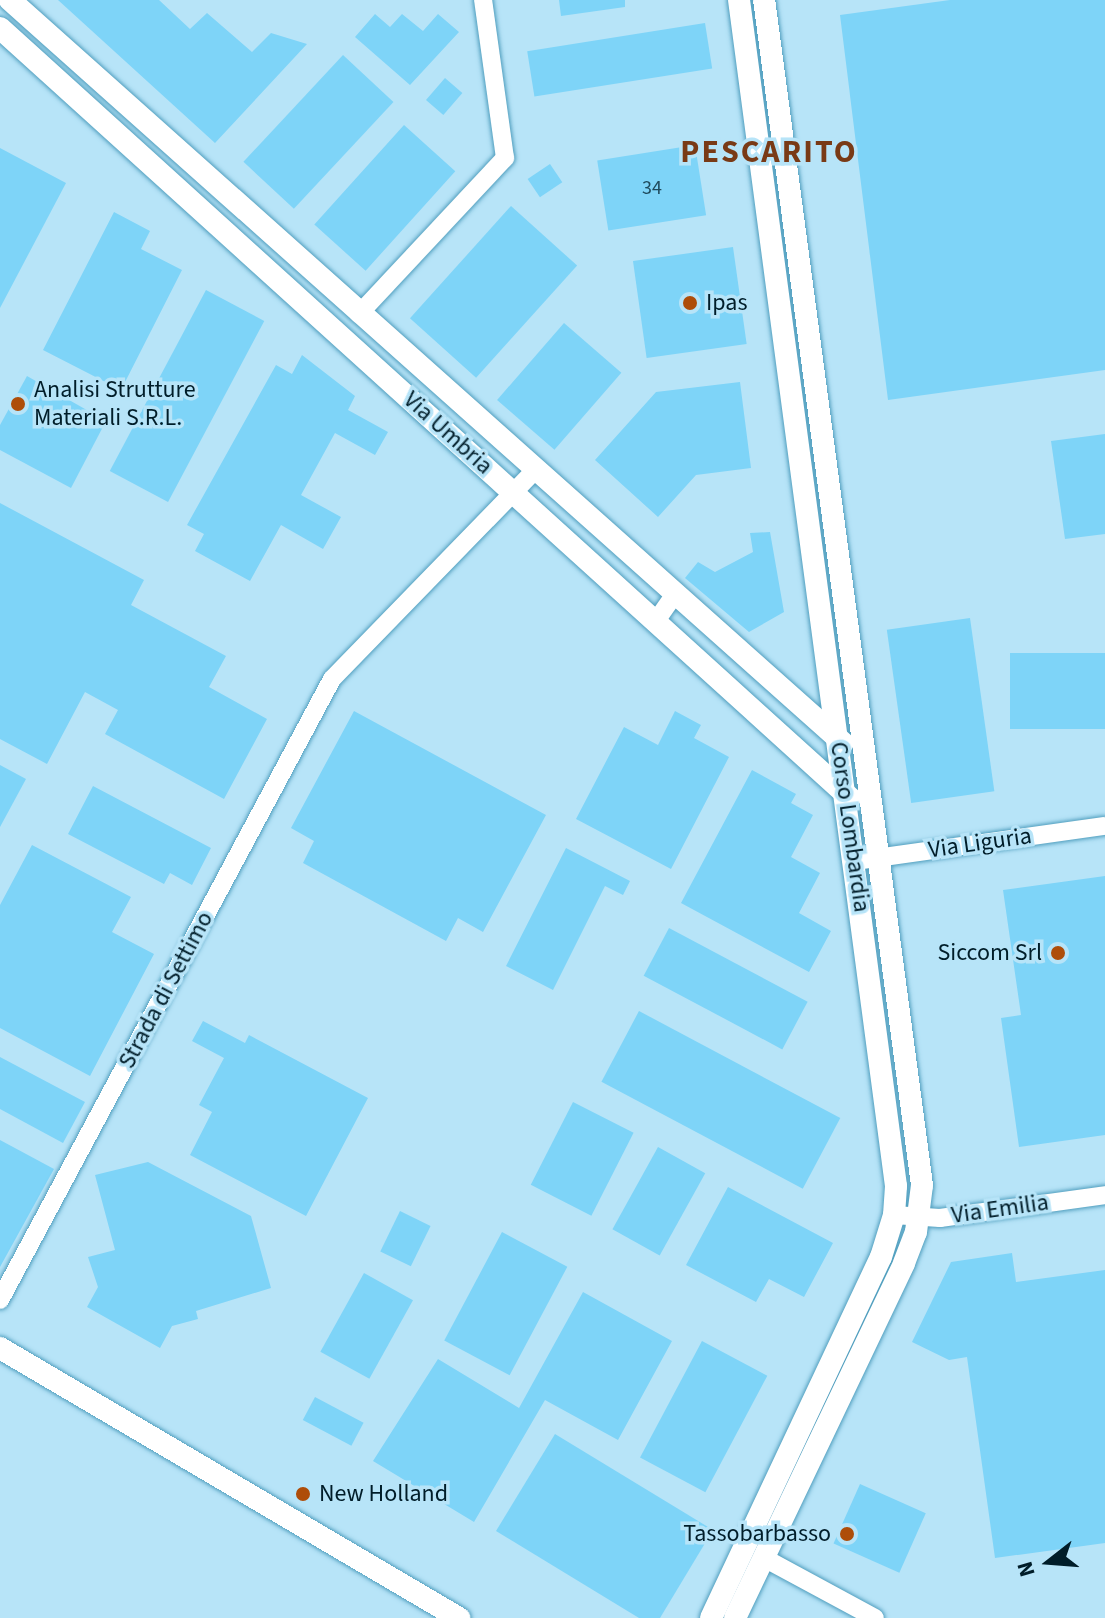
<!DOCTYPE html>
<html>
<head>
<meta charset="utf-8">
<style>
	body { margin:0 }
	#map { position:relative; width:1105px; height:1618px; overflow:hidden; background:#b7e4f8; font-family:"Source Sans 3",sans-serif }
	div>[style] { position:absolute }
	.building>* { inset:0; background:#7ed4f8; transform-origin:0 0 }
	.roads { filter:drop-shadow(0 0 2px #509ebe) drop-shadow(0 0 2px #509ebe) }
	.minor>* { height:18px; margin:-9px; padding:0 9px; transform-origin:9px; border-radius:9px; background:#fff }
	.tertiary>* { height:22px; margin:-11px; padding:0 11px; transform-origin:11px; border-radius:11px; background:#fff }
	.dots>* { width:22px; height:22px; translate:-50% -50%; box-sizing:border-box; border:4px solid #b7e4f8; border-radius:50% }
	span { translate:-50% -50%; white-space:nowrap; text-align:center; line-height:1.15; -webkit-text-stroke:7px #b7e4f8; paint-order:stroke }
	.number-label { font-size:20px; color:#204b5d }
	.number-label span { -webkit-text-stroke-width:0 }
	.poi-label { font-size:24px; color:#001d29 }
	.left { translate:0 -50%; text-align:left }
	.right { translate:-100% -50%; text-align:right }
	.street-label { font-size:24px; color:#001d29 }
	.district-label { font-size:32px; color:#793a16; font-weight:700; letter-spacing:2px }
	.north { position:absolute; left:1009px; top:1522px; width:80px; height:80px; -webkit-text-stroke:6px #b7e4f8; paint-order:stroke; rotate:253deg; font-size:22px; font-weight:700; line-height:32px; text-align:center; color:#001d29 }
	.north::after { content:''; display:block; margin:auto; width:28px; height:36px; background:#001d29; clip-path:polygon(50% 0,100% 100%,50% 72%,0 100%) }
</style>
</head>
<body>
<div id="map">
	<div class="building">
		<div style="clip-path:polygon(58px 0,159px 0,190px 29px,207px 13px,252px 52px,271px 33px,307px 44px,215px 143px)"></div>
		<div style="clip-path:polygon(559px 0,625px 0,625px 7px,561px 16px)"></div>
		<div style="clip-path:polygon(950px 0,1105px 0,1105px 370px,888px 400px,840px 15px)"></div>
		<div style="clip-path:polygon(375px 14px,390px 27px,402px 14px,423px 31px,438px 14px,459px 32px,410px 85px,355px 37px)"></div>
		<div style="left:705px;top:23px;width:46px;height:180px;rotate:81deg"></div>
		<div style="left:343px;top:55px;width:69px;height:146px;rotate:43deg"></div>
		<div style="left:445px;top:78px;width:23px;height:29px;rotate:41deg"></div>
		<div style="left:404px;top:125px;width:69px;height:134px;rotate:42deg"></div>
		<div style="left:695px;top:145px;width:71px;height:99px;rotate:81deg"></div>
		<div style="clip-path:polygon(0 148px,66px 183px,0 308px)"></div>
		<div style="left:550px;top:164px;width:22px;height:27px;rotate:56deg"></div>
		<div style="left:511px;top:206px;width:89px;height:151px;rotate:42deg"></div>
		<div style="clip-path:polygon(114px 212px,150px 231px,141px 249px,182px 270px,121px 390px,43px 350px)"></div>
		<div style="left:733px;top:247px;width:98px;height:101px;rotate:82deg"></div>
		<div style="left:206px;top:290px;width:66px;height:205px;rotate:28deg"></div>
		<div style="left:564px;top:323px;width:76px;height:102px;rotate:41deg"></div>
		<div style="clip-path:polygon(302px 355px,355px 396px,348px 410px,388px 432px,375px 455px,335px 433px,301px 495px,341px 517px,323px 549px,281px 525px,250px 581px,195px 551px,204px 534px,187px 525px,276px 365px,292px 374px)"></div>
		<div style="clip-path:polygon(27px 376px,106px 421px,71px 488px,0 450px,0 425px)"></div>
		<div style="clip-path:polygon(740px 382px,751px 468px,696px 475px,658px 517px,595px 460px,656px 392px)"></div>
		<div style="clip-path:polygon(1105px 434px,1105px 534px,1065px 539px,1051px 441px)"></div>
		<div style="clip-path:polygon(0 503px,144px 580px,131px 605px,226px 656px,209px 687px,267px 719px,224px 799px,105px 734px,118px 710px,85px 692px,47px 764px,0 739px)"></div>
		<div style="clip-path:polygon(770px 532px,784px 612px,749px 632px,685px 578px,698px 562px,715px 572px,753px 552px,750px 533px)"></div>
		<div style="left:970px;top:618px;width:175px;height:84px;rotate:82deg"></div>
		<div style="left:1105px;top:653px;width:76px;height:95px;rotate:90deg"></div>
		<div style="clip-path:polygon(354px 711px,546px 815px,483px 932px,458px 918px,446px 941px,303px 863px,314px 841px,291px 828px)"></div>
		<div style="clip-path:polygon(675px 711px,701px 725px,694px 738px,729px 757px,671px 869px,576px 819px,624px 727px,658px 745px)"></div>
		<div style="clip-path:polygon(0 765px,26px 779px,0 827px)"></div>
		<div style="clip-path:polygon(752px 770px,796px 794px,791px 803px,813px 815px,791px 857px,820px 873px,799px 913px,831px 931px,809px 972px,681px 903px)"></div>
		<div style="clip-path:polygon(93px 786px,211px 848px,192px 885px,170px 873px,164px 884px,68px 834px)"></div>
		<div style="clip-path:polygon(32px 845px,131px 897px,112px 932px,154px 954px,90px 1076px,0 1028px,0 905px)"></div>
		<div style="clip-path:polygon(566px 848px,630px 881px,623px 895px,605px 886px,553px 990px,506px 966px)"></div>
		<div style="clip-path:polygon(1105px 876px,1105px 1135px,1019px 1147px,1001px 1018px,1021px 1015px,1003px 890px)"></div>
		<div style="left:669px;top:928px;width:157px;height:54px;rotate:28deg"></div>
		<div style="left:639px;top:1011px;width:228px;height:80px;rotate:28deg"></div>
		<div style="clip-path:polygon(203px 1021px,245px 1043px,249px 1035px,368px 1098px,306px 1216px,190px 1155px,212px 1112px,199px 1105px,224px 1058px,192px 1041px)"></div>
		<div style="clip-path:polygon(0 1057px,85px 1102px,63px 1143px,0 1109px)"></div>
		<div style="left:573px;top:1102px;width:68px;height:93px;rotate:27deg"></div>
		<div style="clip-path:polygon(0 1140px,54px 1169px,0 1267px)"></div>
		<div style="left:658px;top:1147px;width:54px;height:94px;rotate:29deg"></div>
		<div style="clip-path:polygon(148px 1162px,251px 1216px,271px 1288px,196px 1311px,198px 1319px,172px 1326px,160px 1348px,87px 1307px,98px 1287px,88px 1257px,115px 1250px,95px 1175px)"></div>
		<div style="clip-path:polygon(728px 1187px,833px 1243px,804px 1297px,769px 1279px,756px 1302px,686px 1265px)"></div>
		<div style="left:400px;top:1211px;width:34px;height:45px;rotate:26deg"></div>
		<div style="left:502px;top:1232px;width:74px;height:123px;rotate:28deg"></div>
		<div style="clip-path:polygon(1012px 1253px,1016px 1282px,1105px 1270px,1105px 1543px,995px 1558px,967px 1357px,949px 1360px,912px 1342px,951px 1262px)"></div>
		<div style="left:364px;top:1273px;width:56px;height:90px;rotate:29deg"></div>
		<div style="clip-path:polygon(583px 1292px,672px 1341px,618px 1440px,545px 1400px,474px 1522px,373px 1461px,438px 1359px,519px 1408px)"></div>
		<div style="left:702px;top:1341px;width:74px;height:132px;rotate:28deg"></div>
		<div style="left:315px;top:1397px;width:55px;height:26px;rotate:28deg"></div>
		<div style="clip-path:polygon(555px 1434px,713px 1530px,660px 1618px,639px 1618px,496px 1531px)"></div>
		<div style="left:860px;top:1484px;width:72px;height:65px;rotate:24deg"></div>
	</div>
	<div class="roads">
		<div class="minor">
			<div style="left:359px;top:314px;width:214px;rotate:-46.9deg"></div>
			<div style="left:505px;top:158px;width:160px;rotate:-97.9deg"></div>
			<div style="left:656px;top:621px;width:29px;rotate:-55deg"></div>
			<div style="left:855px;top:861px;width:252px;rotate:-8deg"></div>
			<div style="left:894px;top:1215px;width:46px;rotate:3.7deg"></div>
			<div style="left:940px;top:1218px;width:167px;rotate:-7.9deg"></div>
			<div style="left:0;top:1300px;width:704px;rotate:-61.87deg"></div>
			<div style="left:332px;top:679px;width:290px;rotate:-45.8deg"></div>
			<div style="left:764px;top:1558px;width:126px;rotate:28.4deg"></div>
		</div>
		<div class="tertiary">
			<div style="left:10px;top:0;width:1116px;rotate:41.73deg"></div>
			<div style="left:0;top:28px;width:1147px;rotate:42.17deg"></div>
			<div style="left:0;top:1348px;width:533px;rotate:30.47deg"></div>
			<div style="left:711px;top:1618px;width:399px;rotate:-64.8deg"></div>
			<div style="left:881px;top:1257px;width:44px;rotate:-72.8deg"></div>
			<div style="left:894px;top:1215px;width:29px;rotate:-86deg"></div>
			<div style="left:896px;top:1186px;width:1196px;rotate:-97.54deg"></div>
			<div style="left:735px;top:1618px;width:393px;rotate:-64.5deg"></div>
			<div style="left:904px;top:1263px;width:33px;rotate:-69deg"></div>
			<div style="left:916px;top:1232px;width:47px;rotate:-82.7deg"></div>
			<div style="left:922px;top:1185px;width:1195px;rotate:-97.59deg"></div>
		</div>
	</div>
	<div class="dots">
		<div style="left:690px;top:303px;background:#ae4d09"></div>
		<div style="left:18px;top:404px;background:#ae4d09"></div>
		<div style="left:1058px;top:953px;background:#ae4d09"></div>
		<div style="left:303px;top:1494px;background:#ae4d09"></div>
		<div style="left:847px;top:1534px;background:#ae4d09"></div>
	</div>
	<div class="number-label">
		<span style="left:652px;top:188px">34</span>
	</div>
	<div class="poi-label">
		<span class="left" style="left:706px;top:303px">Ipas</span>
		<span class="left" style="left:34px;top:404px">Analisi Strutture<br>Materiali S.R.L.</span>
		<span class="right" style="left:1042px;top:953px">Siccom Srl</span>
		<span class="left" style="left:319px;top:1494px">New Holland</span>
		<span class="right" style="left:831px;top:1534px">Tassobarbasso</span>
	</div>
	<div class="street-label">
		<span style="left:448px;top:433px;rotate:42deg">Via Umbria</span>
		<span style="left:850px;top:827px;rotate:82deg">Corso Lombardia</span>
		<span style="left:980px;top:843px;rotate:-8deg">Via Liguria</span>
		<span style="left:166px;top:990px;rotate:-62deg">Strada di Settimo</span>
		<span style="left:1000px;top:1209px;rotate:-8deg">Via Emilia</span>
	</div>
	<div class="district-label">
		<span style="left:769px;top:152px">PESCARITO</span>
	</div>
	<div class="north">N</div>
</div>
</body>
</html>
